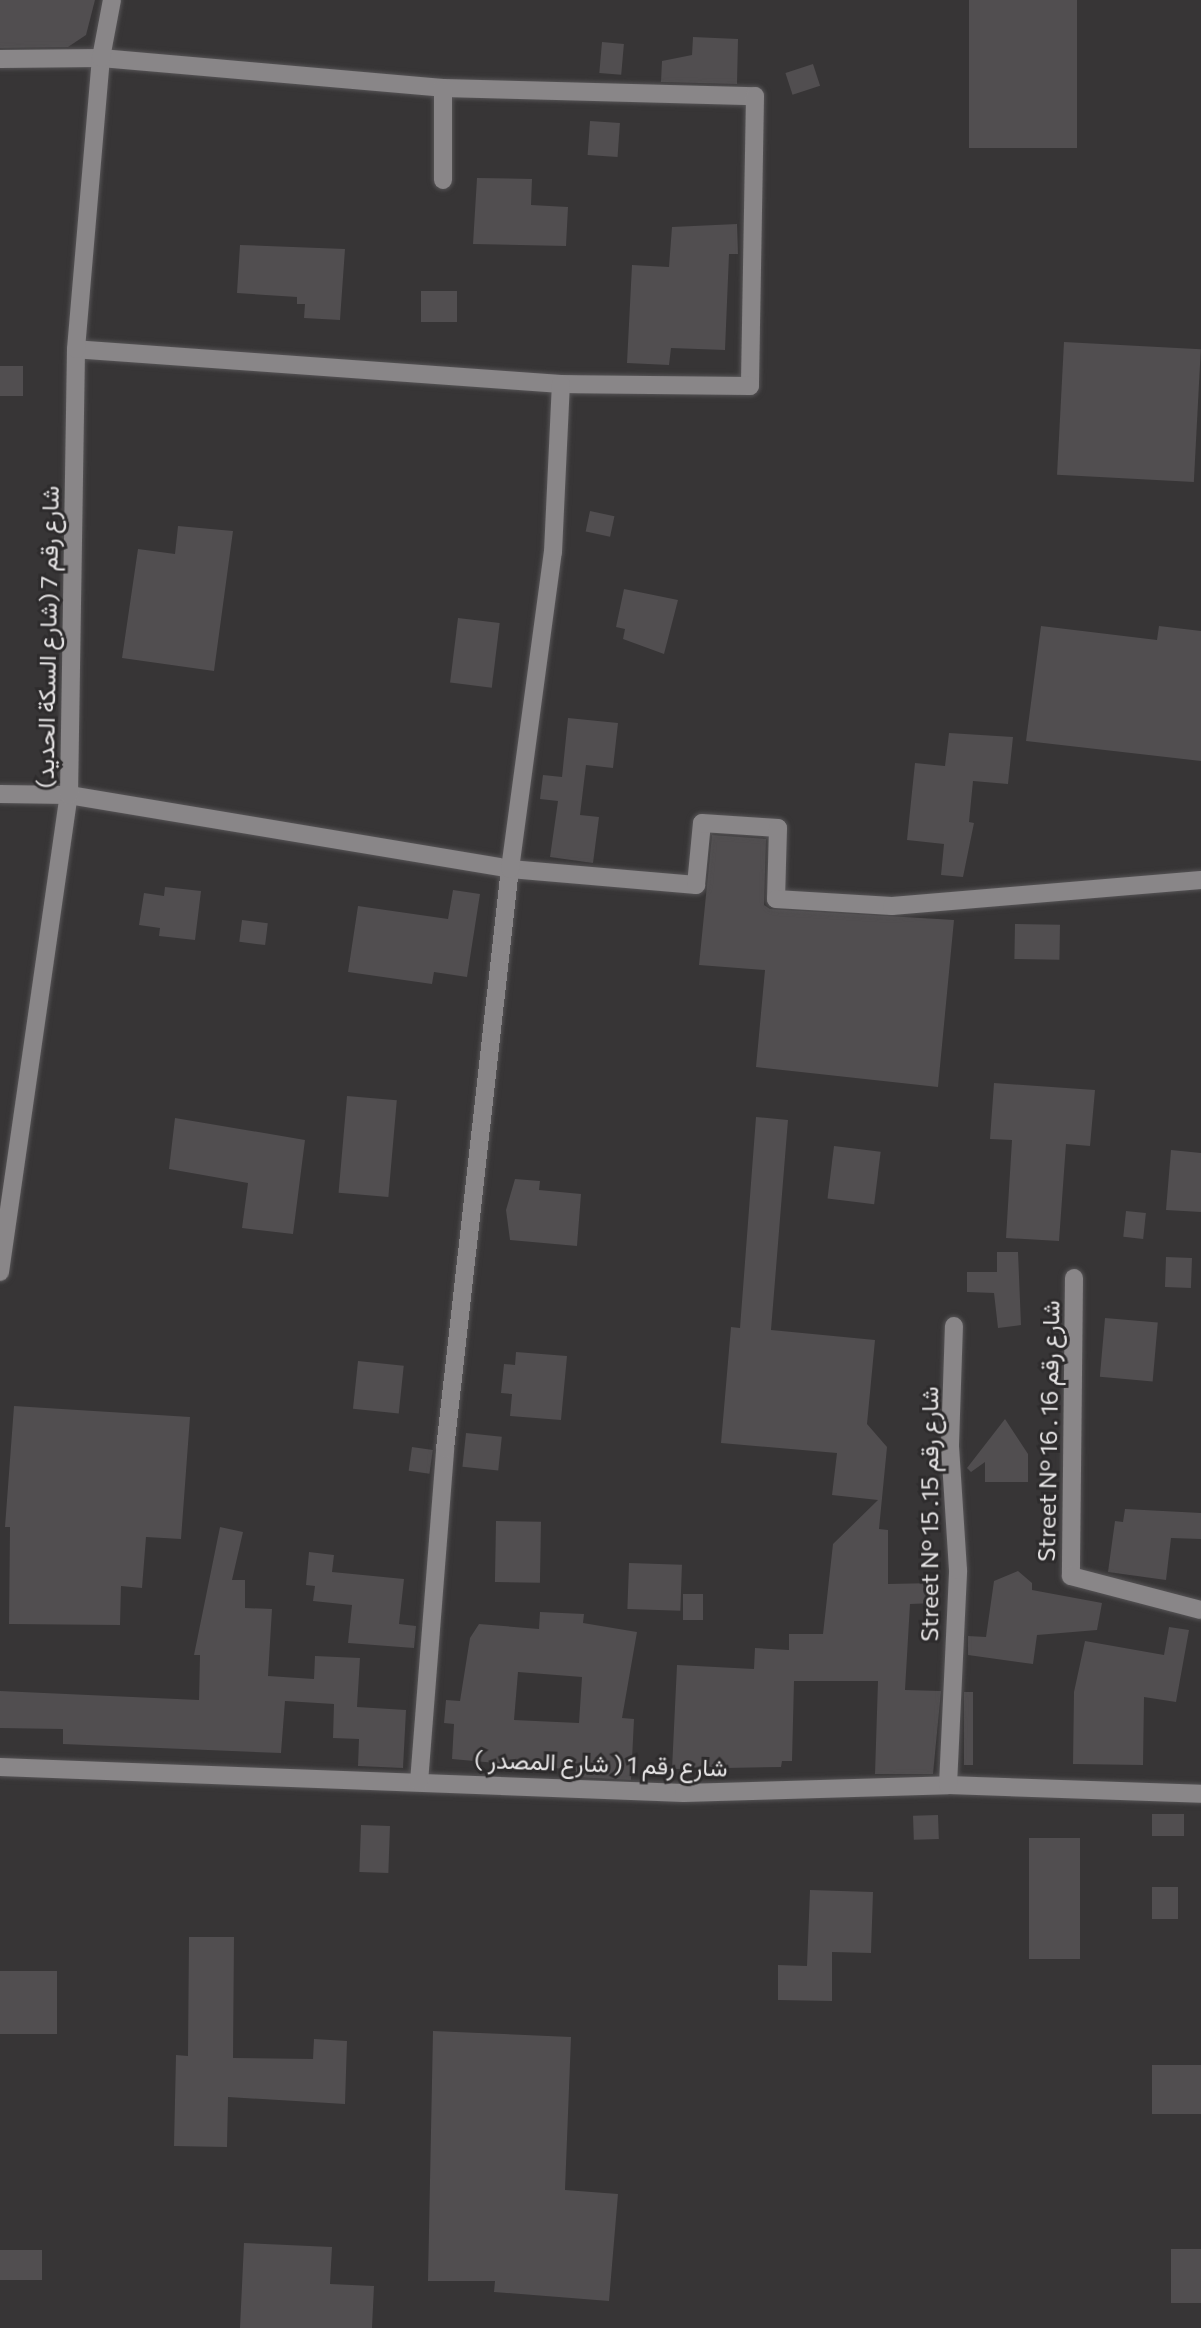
<!DOCTYPE html>
<html>
<head>
<meta charset="utf-8">
<style>
	body { margin:0 }
	#map { position:relative; width:1201px; height:2328px; overflow:hidden; background:#373536; font-family:Commissioner,Vazirmatn,sans-serif }
	div>[style] { position:absolute }
	.building>* { inset:0; background:#514e50; transform-origin:0 0 }
	.roads { filter:drop-shadow(0 0 2px #565456) drop-shadow(0 0 2px #565456) }
	.minor>* { height:18px; margin:-9px; padding:0 9px; transform-origin:9px; border-radius:9px; background:#898688 }
	span { translate:-50% -50%; white-space:nowrap; text-align:center; line-height:1.15; -webkit-text-stroke:6px #2d2b2c; paint-order:stroke }
	.street-label { font-size:24px; color:#e6e4e5 }
</style>
</head>
<body>
<div id="map">
	<div class="building">
		<div style="clip-path:polygon(0 0,95px 0,86px 35px,68px 47px,0 48px)"></div>
		<div style="left:969px;top:0;width:108px;height:148px"></div>
		<div style="clip-path:polygon(693px 37px,738px 39px,737px 84px,661px 82px,662px 61px,692px 55px)"></div>
		<div style="left:602px;top:42px;width:22px;height:31px;rotate:5deg"></div>
		<div style="left:813px;top:64px;width:23px;height:29px;rotate:72deg"></div>
		<div style="left:590px;top:121px;width:30px;height:34px;rotate:4deg"></div>
		<div style="clip-path:polygon(477px 178px,532px 179px,531px 205px,568px 207px,566px 246px,473px 244px)"></div>
		<div style="clip-path:polygon(737px 224px,738px 254px,729px 254px,725px 350px,671px 348px,669px 365px,627px 363px,632px 265px,669px 267px,672px 227px)"></div>
		<div style="clip-path:polygon(240px 245px,345px 249px,340px 320px,304px 318px,305px 304px,297px 304px,297px 297px,237px 293px)"></div>
		<div style="left:421px;top:291px;width:36px;height:31px"></div>
		<div style="left:1064px;top:342px;width:137px;height:133px;rotate:3deg"></div>
		<div style="left:0;top:366px;width:23px;height:30px"></div>
		<div style="left:590px;top:511px;width:25px;height:21px;rotate:12deg"></div>
		<div style="clip-path:polygon(178px 526px,233px 531px,214px 671px,122px 658px,138px 549px,175px 554px)"></div>
		<div style="clip-path:polygon(624px 589px,678px 600px,664px 654px,623px 639px,625px 629px,616px 627px)"></div>
		<div style="left:458px;top:618px;width:42px;height:65px;rotate:7deg"></div>
		<div style="clip-path:polygon(1041px 626px,1157px 640px,1159px 626px,1201px 631px,1201px 761px,1026px 741px)"></div>
		<div style="clip-path:polygon(568px 718px,618px 723px,613px 768px,586px 765px,580px 815px,599px 817px,593px 863px,550px 857px,558px 801px,540px 799px,543px 775px,562px 777px)"></div>
		<div style="clip-path:polygon(949px 733px,1013px 737px,1008px 784px,973px 781px,969px 822px,974px 823px,963px 877px,941px 875px,944px 844px,907px 840px,915px 763px,945px 766px)"></div>
		<div style="clip-path:polygon(712px 835px,766px 839px,764px 905px,770px 909px,954px 920px,938px 1087px,756px 1067px,765px 970px,699px 965px)"></div>
		<div style="clip-path:polygon(165px 887px,201px 891px,195px 940px,159px 936px,160px 928px,139px 925px,144px 893px,164px 896px)"></div>
		<div style="clip-path:polygon(453px 890px,480px 894px,467px 977px,434px 972px,432px 984px,348px 972px,358px 906px,448px 919px)"></div>
		<div style="left:242px;top:920px;width:26px;height:22px;rotate:7deg"></div>
		<div style="left:1015px;top:924px;width:45px;height:35px;rotate:1deg"></div>
		<div style="clip-path:polygon(994px 1083px,1095px 1090px,1090px 1146px,1066px 1144px,1059px 1241px,1006px 1238px,1012px 1140px,990px 1139px)"></div>
		<div style="left:347px;top:1096px;width:50px;height:97px;rotate:5deg"></div>
		<div style="clip-path:polygon(756px 1117px,788px 1120px,771px 1330px,875px 1340px,867px 1424px,887px 1447px,879px 1529px,888px 1530px,888px 1584px,936px 1583px,936px 1603px,910px 1604px,905px 1690px,941px 1691px,933px 1774px,875px 1774px,878px 1681px,794px 1681px,792px 1761px,782px 1761px,781px 1767px,672px 1769px,677px 1665px,754px 1669px,755px 1648px,789px 1650px,789px 1634px,823px 1634px,833px 1544px,878px 1500px,832px 1495px,837px 1453px,721px 1443px,731px 1327px,740px 1328px)"></div>
		<div style="clip-path:polygon(175px 1118px,305px 1140px,293px 1234px,242px 1228px,248px 1183px,169px 1169px)"></div>
		<div style="left:834px;top:1146px;width:47px;height:53px;rotate:7deg"></div>
		<div style="clip-path:polygon(1171px 1150px,1201px 1153px,1201px 1212px,1166px 1210px)"></div>
		<div style="clip-path:polygon(515px 1179px,540px 1181px,539px 1190px,581px 1194px,577px 1246px,510px 1240px,506px 1210px)"></div>
		<div style="left:1126px;top:1211px;width:20px;height:26px;rotate:6deg"></div>
		<div style="clip-path:polygon(997px 1252px,1018px 1252px,1021px 1325px,998px 1328px,994px 1293px,967px 1292px,967px 1272px,997px 1272px)"></div>
		<div style="left:1166px;top:1257px;width:26px;height:30px;rotate:2deg"></div>
		<div style="left:1105px;top:1318px;width:53px;height:59px;rotate:5deg"></div>
		<div style="clip-path:polygon(516px 1352px,567px 1356px,561px 1420px,510px 1416px,512px 1394px,501px 1393px,504px 1364px,515px 1365px)"></div>
		<div style="left:358px;top:1361px;width:46px;height:48px;rotate:6deg"></div>
		<div style="clip-path:polygon(14px 1406px,190px 1417px,181px 1539px,146px 1537px,142px 1588px,121px 1586px,120px 1625px,9px 1624px,10px 1527px,5px 1527px)"></div>
		<div style="clip-path:polygon(1005px 1419px,1028px 1454px,1028px 1482px,985px 1482px,985px 1462px,971px 1472px,967px 1468px)"></div>
		<div style="left:466px;top:1433px;width:36px;height:34px;rotate:6deg"></div>
		<div style="left:412px;top:1447px;width:21px;height:24px;rotate:8deg"></div>
		<div style="clip-path:polygon(1125px 1509px,1201px 1513px,1201px 1539px,1171px 1538px,1166px 1580px,1108px 1572px,1115px 1521px,1123px 1522px)"></div>
		<div style="left:496px;top:1521px;width:45px;height:61px;rotate:1deg"></div>
		<div style="clip-path:polygon(220px 1527px,243px 1532px,232px 1580px,245px 1580px,245px 1608px,272px 1609px,268px 1676px,314px 1679px,315px 1656px,360px 1658px,357px 1707px,406px 1710px,403px 1768px,358px 1766px,359px 1739px,333px 1738px,334px 1704px,285px 1701px,281px 1753px,63px 1744px,63px 1729px,0 1728px,0 1691px,199px 1700px,200px 1655px,194px 1655px)"></div>
		<div style="clip-path:polygon(309px 1552px,334px 1555px,332px 1572px,404px 1579px,399px 1624px,416px 1626px,414px 1648px,348px 1643px,352px 1605px,313px 1601px,315px 1586px,306px 1585px)"></div>
		<div style="left:629px;top:1563px;width:53px;height:46px;rotate:2deg"></div>
		<div style="clip-path:polygon(1018px 1571px,1032px 1583px,1032px 1590px,1102px 1603px,1097px 1630px,1037px 1635px,1033px 1664px,968px 1655px,968px 1636px,986px 1637px,994px 1581px)"></div>
		<div style="left:683px;top:1594px;width:20px;height:26px"></div>
		<div style="clip-path:polygon(evenodd,540px 1612px,584px 1614px,583px 1623px,637px 1632px,622px 1718px,634px 1719px,631px 1780px,575px 1777px,576px 1770px,452px 1759px,454px 1724px,444px 1723px,446px 1700px,460px 1701px,470px 1638px,479px 1624px,539px 1629px,540px 1612px,518px 1672px,582px 1677px,579px 1723px,514px 1720px,518px 1672px)"></div>
		<div style="clip-path:polygon(1169px 1627px,1189px 1630px,1176px 1702px,1144px 1697px,1143px 1765px,1073px 1764px,1074px 1692px,1085px 1641px,1164px 1655px)"></div>
		<div style="left:964px;top:1692px;width:9px;height:73px"></div>
		<div style="left:1184px;top:1814px;width:22px;height:32px;rotate:90deg"></div>
		<div style="left:938px;top:1815px;width:24px;height:25px;rotate:88deg"></div>
		<div style="left:361px;top:1825px;width:29px;height:47px;rotate:2deg"></div>
		<div style="left:1080px;top:1838px;width:121px;height:51px;rotate:90deg"></div>
		<div style="left:1152px;top:1887px;width:26px;height:32px"></div>
		<div style="clip-path:polygon(810px 1890px,873px 1892px,871px 1953px,832px 1952px,832px 2001px,778px 2000px,778px 1965px,807px 1966px)"></div>
		<div style="clip-path:polygon(189px 1937px,234px 1937px,233px 2058px,313px 2059px,314px 2039px,347px 2041px,345px 2104px,228px 2097px,227px 2147px,174px 2146px,176px 2055px,188px 2056px)"></div>
		<div style="left:57px;top:1971px;width:63px;height:57px;rotate:90deg"></div>
		<div style="clip-path:polygon(433px 2031px,571px 2037px,565px 2190px,618px 2194px,609px 2301px,494px 2292px,495px 2281px,428px 2281px)"></div>
		<div style="left:1201px;top:2065px;width:49px;height:49px;rotate:90deg"></div>
		<div style="clip-path:polygon(244px 2243px,332px 2247px,330px 2284px,374px 2286px,372px 2328px,240px 2328px)"></div>
		<div style="left:1201px;top:2249px;width:54px;height:30px;rotate:90deg"></div>
		<div style="left:0;top:2250px;width:42px;height:30px"></div>
	</div>
	<div class="roads">
		<div class="minor">
			<div style="left:0;top:59px;width:101px;rotate:-0.6deg"></div>
			<div style="left:101px;top:58px;width:343px;rotate:5deg"></div>
			<div style="left:443px;top:88px;width:312px;rotate:1.5deg"></div>
			<div style="left:755px;top:96px;width:290px;rotate:91deg"></div>
			<div style="left:750px;top:386px;width:189px;rotate:-179.4deg"></div>
			<div style="left:561px;top:384px;width:486px;rotate:-175.9deg"></div>
			<div style="left:443px;top:88px;width:92px;rotate:90deg"></div>
			<div style="left:0;top:794px;width:69px;rotate:0.8deg"></div>
			<div style="left:69px;top:795px;width:447px;rotate:9.5deg"></div>
			<div style="left:510px;top:869px;width:187px;rotate:4.9deg"></div>
			<div style="left:696px;top:885px;width:62px;rotate:-84.5deg"></div>
			<div style="left:702px;top:823px;width:76px;rotate:3.8deg"></div>
			<div style="left:778px;top:828px;width:71px;rotate:91.6deg"></div>
			<div style="left:776px;top:899px;width:116px;rotate:3.5deg"></div>
			<div style="left:892px;top:906px;width:310px;rotate:-4.8deg"></div>
			<div style="left:0;top:1272px;width:482px;rotate:-81.8deg"></div>
			<div style="left:69px;top:795px;width:446px;rotate:-89.1deg"></div>
			<div style="left:76px;top:349px;width:292px;rotate:-85.1deg"></div>
			<div style="left:101px;top:58px;width:59px;rotate:-79.3deg"></div>
			<div style="left:1074px;top:1278px;width:298px;rotate:90.6deg"></div>
			<div style="left:1071px;top:1576px;width:134px;rotate:14.7deg"></div>
			<div style="left:0;top:1767px;width:684px;rotate:2.18deg"></div>
			<div style="left:684px;top:1793px;width:264px;rotate:-1.7deg"></div>
			<div style="left:948px;top:1785px;width:253px;rotate:2deg"></div>
			<div style="left:419px;top:1782px;width:334px;rotate:-85.5deg"></div>
			<div style="left:445px;top:1449px;width:584px;rotate:-83.61deg"></div>
			<div style="left:510px;top:869px;width:320px;rotate:-82.3deg"></div>
			<div style="left:553px;top:552px;width:168px;rotate:-87.3deg"></div>
			<div style="left:948px;top:1785px;width:215px;rotate:-87.3deg"></div>
			<div style="left:958px;top:1570px;width:125px;rotate:-93.7deg"></div>
			<div style="left:950px;top:1445px;width:119px;rotate:-88.1deg"></div>
		</div>
	</div>
	<div class="street-label">
		<span style="left:47px;top:637px;rotate:-89deg">شارع رقم 7 (شارع السكة الحديد)</span>
		<span style="left:1048px;top:1431px;rotate:-89deg">Street N° 16 . شارع رقم 16</span>
		<span style="left:929px;top:1514px;rotate:-90deg">Street N° 15 .شارع رقم 15</span>
		<span style="left:601px;top:1763px;rotate:2deg">شارع رقم 1 ( شارع المصدر )</span>
	</div>
</div>
</body>
</html>
